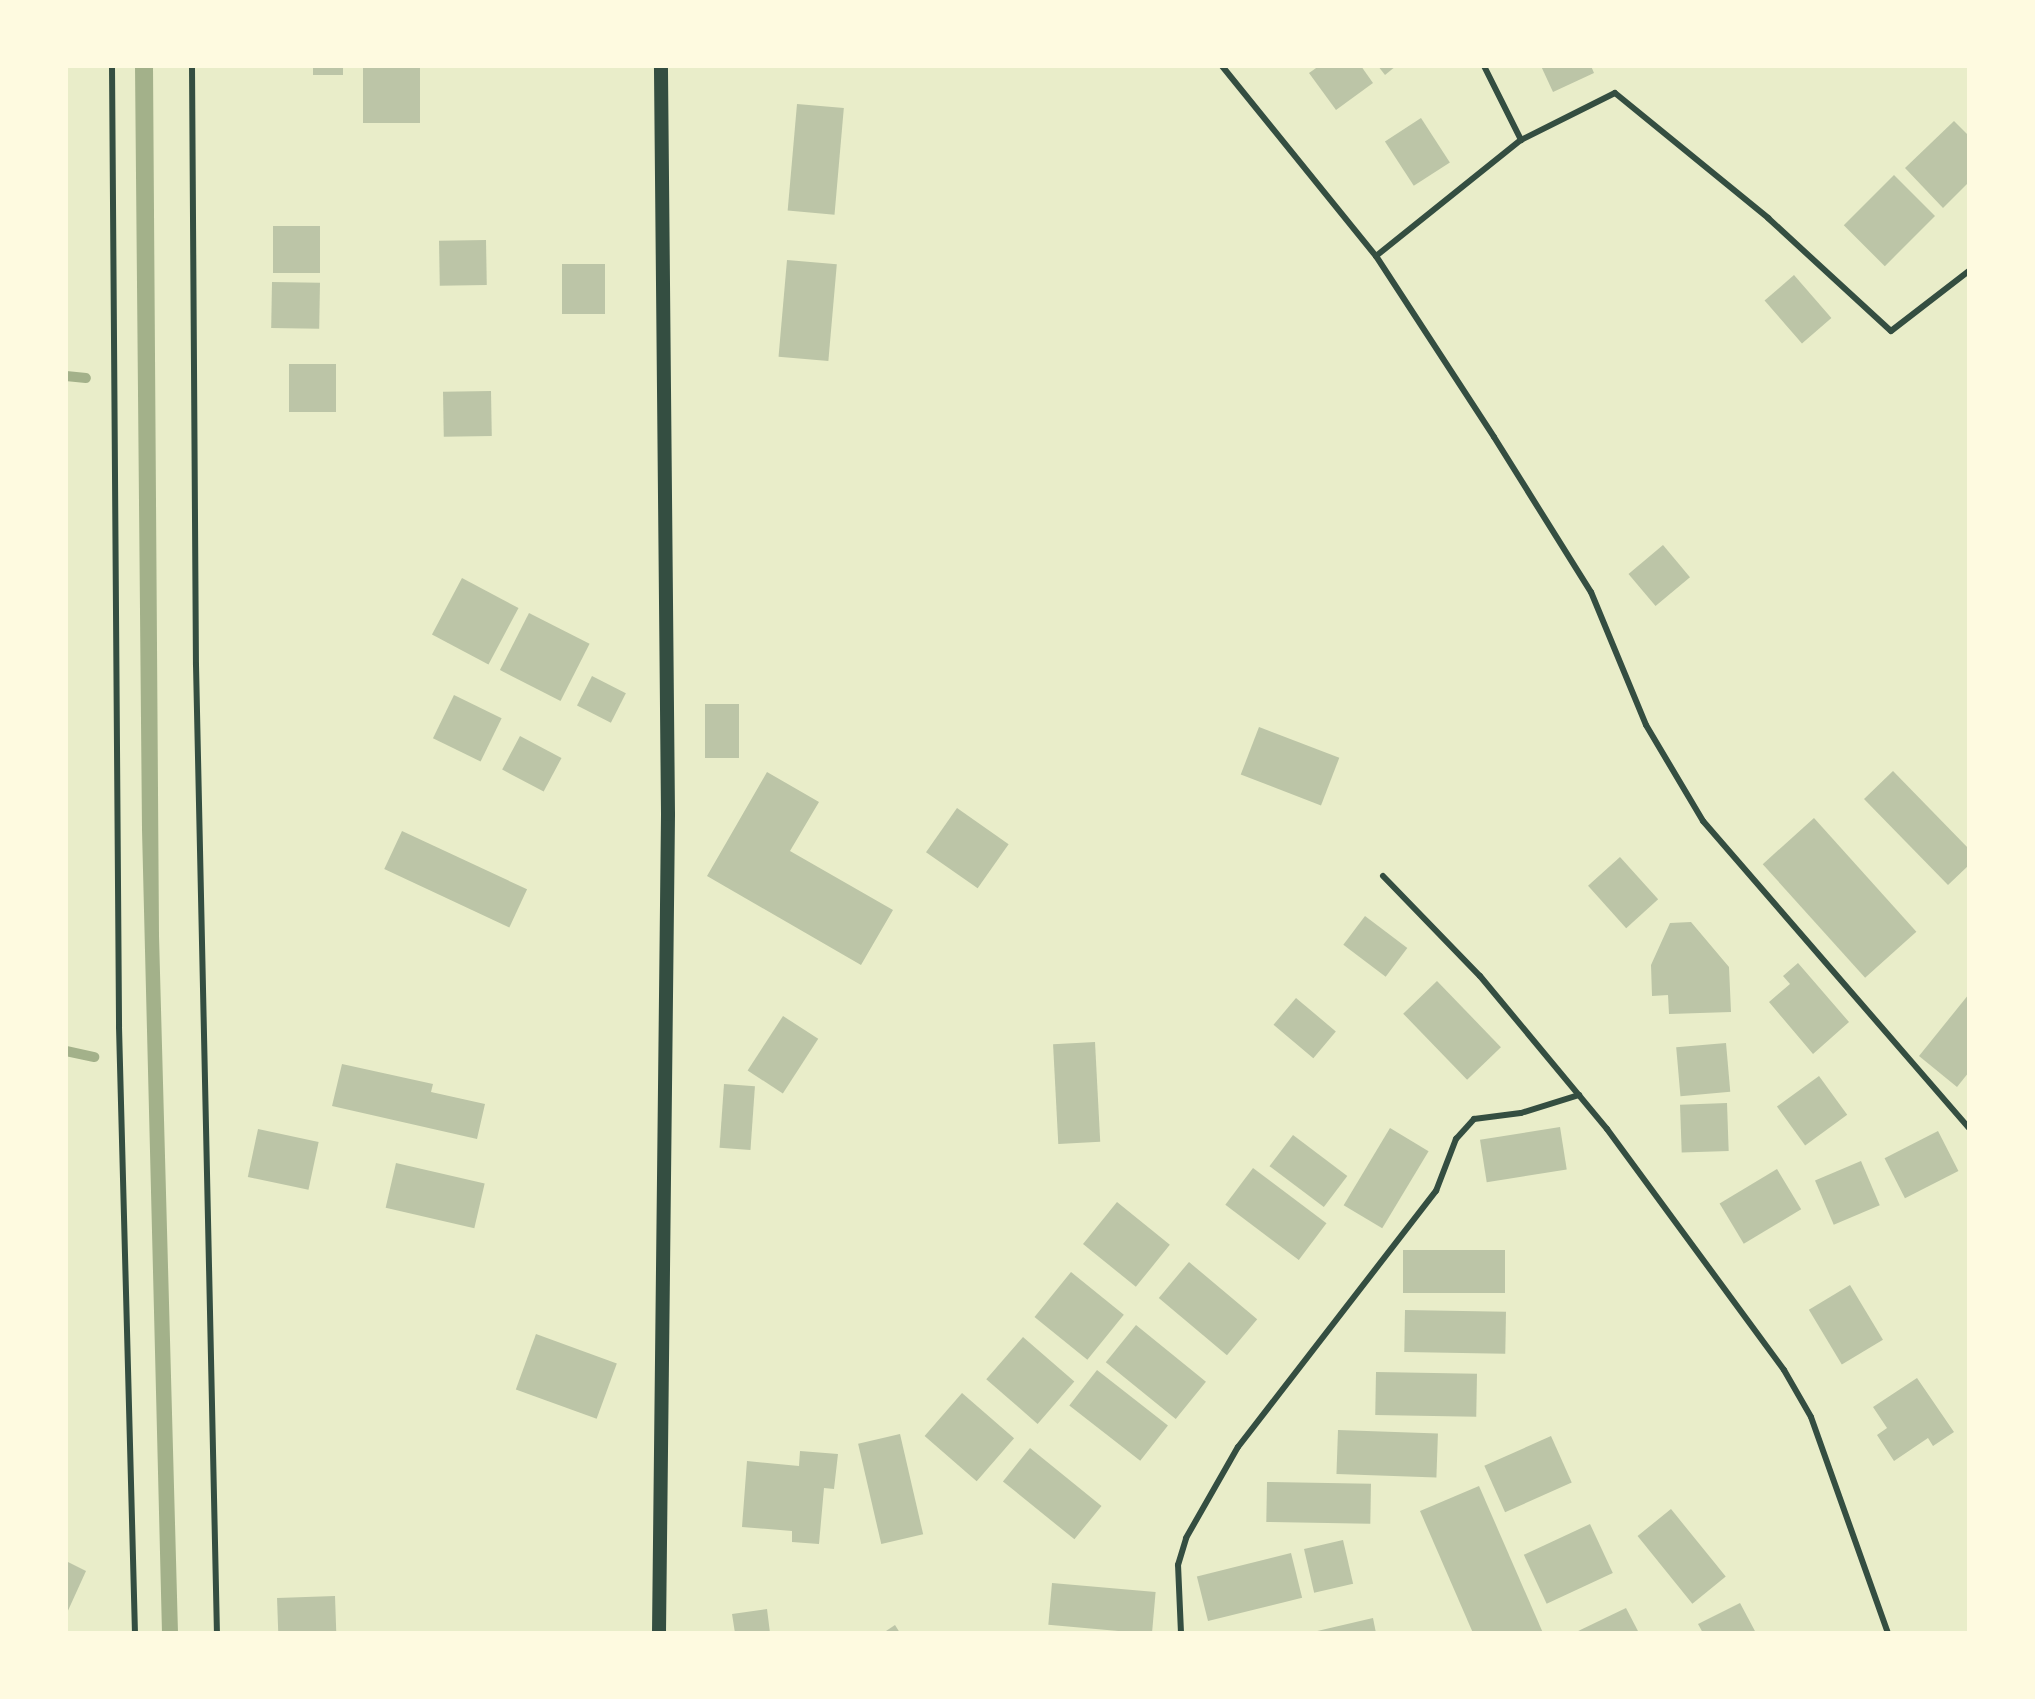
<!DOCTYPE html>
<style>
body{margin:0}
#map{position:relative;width:2035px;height:1699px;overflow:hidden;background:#e9edc9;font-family:Figtree,sans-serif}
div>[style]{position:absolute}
.water>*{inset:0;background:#a3b18a}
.stream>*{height:10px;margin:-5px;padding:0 5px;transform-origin:5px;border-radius:5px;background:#a3b18a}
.building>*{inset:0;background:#bcc5a7;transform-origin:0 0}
.service>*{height:6px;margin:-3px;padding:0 3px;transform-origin:3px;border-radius:3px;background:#344e41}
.tertiary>*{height:14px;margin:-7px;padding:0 7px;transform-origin:7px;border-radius:7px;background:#344e41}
span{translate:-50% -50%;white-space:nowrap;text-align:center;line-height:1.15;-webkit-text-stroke:7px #fefae0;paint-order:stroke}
.frame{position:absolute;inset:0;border:68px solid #fefae0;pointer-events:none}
</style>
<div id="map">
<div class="water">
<div style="clip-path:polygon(135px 66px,153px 66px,159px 936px,178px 1633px,162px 1633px,142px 830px)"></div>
</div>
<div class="stream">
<div style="left:66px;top:376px;width:20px;rotate:6deg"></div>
<div style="left:66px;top:1051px;width:29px;rotate:12deg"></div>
</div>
<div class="building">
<div style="left:313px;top:66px;width:30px;height:9px"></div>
<div style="left:363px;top:66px;width:57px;height:57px"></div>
<div style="clip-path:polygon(1319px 66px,1361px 66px,1373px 83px,1336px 110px,1309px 73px)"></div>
<div style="clip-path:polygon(1378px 66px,1396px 66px,1385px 75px)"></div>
<div style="clip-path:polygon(1541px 66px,1591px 66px,1594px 73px,1553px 92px)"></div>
<div style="left:797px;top:104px;width:47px;height:107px;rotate:5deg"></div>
<div style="left:1421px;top:118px;width:53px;height:43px;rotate:57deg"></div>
<div style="clip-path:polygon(1954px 121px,1969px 136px,1969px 182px,1943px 208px,1905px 168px)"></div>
<div style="left:1894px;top:175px;width:58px;height:71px;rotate:45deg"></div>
<div style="left:273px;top:226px;width:47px;height:47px"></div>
<div style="left:486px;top:240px;width:45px;height:47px;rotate:89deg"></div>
<div style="left:787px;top:260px;width:50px;height:97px;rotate:5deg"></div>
<div style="left:562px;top:264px;width:43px;height:50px"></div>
<div style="left:1794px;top:275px;width:57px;height:39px;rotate:49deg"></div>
<div style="left:272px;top:282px;width:48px;height:46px;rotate:1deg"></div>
<div style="left:289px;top:364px;width:47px;height:48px"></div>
<div style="left:491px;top:391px;width:45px;height:48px;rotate:89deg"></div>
<div style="left:1663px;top:545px;width:42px;height:45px;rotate:50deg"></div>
<div style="left:462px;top:578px;width:64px;height:64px;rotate:28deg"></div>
<div style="left:529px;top:613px;width:68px;height:64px;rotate:27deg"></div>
<div style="left:592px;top:676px;width:38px;height:33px;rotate:27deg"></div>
<div style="left:454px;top:695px;width:53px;height:48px;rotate:26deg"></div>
<div style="left:705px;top:704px;width:34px;height:54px"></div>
<div style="left:1259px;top:727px;width:86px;height:51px;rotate:21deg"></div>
<div style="left:520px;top:736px;width:47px;height:38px;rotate:28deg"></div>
<div style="clip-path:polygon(1893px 771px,1969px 849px,1969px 865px,1948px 885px,1864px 799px)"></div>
<div style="clip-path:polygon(767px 772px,819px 802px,790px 851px,893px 910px,861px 965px,707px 876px)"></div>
<div style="left:957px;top:808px;width:63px;height:54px;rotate:35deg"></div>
<div style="left:1814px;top:818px;width:153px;height:69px;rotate:48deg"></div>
<div style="left:402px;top:831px;width:138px;height:42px;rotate:25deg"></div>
<div style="left:1620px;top:857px;width:57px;height:43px;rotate:48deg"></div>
<div style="left:1365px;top:916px;width:53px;height:36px;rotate:37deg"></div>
<div style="clip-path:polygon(1691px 922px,1729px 967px,1731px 1012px,1669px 1014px,1668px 995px,1652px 996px,1651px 965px,1670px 923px)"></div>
<div style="clip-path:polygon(1798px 963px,1849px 1022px,1813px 1054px,1769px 1002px,1790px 984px,1783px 976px)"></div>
<div style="left:1437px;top:981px;width:92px;height:47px;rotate:46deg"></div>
<div style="clip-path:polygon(1969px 994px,1969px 1072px,1957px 1087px,1919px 1056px)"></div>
<div style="left:1296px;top:998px;width:52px;height:35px;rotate:40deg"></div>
<div style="left:783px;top:1016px;width:42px;height:65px;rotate:33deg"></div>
<div style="left:1095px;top:1042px;width:100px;height:42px;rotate:87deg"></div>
<div style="left:1726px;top:1043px;width:49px;height:50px;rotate:85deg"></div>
<div style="clip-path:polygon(342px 1064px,433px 1084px,431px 1092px,485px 1104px,477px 1139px,332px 1106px)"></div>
<div style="left:1819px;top:1076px;width:48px;height:52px;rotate:54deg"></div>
<div style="left:724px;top:1084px;width:31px;height:64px;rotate:4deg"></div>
<div style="left:1727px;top:1103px;width:48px;height:47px;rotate:88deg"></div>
<div style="left:1560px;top:1127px;width:43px;height:81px;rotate:81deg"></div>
<div style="left:1390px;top:1128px;width:45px;height:90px;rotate:31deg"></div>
<div style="left:258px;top:1129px;width:62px;height:49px;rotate:12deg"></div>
<div style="left:1938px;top:1131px;width:45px;height:60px;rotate:63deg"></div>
<div style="left:1293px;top:1135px;width:68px;height:39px;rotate:37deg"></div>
<div style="left:1861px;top:1161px;width:48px;height:50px;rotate:67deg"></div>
<div style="left:396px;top:1163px;width:91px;height:46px;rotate:13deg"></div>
<div style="left:1253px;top:1168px;width:92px;height:46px;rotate:37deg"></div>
<div style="left:1777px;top:1169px;width:47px;height:67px;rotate:59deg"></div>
<div style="left:1117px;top:1202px;width:68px;height:54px;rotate:39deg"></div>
<div style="left:1403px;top:1250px;width:102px;height:43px"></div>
<div style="left:1189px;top:1262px;width:89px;height:47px;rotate:40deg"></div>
<div style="left:1071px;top:1272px;width:68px;height:58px;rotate:39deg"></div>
<div style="left:1850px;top:1285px;width:64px;height:48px;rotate:59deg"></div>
<div style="left:1405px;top:1310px;width:101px;height:42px;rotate:1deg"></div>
<div style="left:1136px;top:1325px;width:90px;height:48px;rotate:39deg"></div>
<div style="left:536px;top:1334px;width:86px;height:59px;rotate:20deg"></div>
<div style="left:1023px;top:1337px;width:68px;height:56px;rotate:41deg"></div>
<div style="left:1097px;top:1370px;width:90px;height:45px;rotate:38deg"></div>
<div style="left:1376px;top:1372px;width:101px;height:43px;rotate:1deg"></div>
<div style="clip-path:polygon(1917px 1378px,1954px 1432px,1933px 1446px,1928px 1438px,1894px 1461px,1877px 1435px,1887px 1428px,1873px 1407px)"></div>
<div style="left:962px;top:1393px;width:69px;height:57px;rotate:41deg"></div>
<div style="left:1338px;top:1430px;width:100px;height:44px;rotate:2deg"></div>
<div style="left:900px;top:1434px;width:103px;height:43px;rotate:77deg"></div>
<div style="left:1551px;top:1436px;width:51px;height:73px;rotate:66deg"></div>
<div style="left:1030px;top:1448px;width:92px;height:43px;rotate:39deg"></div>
<div style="clip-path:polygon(800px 1451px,838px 1454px,834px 1489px,824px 1488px,819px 1544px,792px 1542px,792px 1531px,742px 1527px,747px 1461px,799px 1466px)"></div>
<div style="left:1267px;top:1482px;width:104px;height:40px;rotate:1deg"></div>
<div style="clip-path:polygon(1479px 1486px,1543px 1633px,1473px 1633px,1420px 1511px)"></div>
<div style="left:1671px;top:1509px;width:87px;height:43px;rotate:51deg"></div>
<div style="left:1590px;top:1524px;width:54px;height:73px;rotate:65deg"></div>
<div style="left:1343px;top:1540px;width:45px;height:40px;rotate:77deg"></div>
<div style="left:1291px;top:1553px;width:46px;height:97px;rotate:76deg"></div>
<div style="clip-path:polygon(66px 1561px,86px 1571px,66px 1615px)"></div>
<div style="left:1052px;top:1583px;width:104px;height:42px;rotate:5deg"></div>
<div style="left:335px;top:1596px;width:37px;height:58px;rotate:88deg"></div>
<div style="clip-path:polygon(1740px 1603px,1756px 1633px,1703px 1633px,1698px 1624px)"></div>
<div style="clip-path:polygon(1626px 1608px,1639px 1633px,1574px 1633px)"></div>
<div style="clip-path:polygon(767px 1609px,770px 1633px,735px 1633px,732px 1614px)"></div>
<div style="clip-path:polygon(1373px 1618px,1376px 1633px,1313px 1633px,1313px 1632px)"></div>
<div style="clip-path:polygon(895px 1625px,900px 1633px,883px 1633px)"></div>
</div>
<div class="service">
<div style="left:112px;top:66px;width:961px;rotate:89.58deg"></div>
<div style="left:119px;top:1027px;width:606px;rotate:88.49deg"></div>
<div style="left:192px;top:66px;width:599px;rotate:89.62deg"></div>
<div style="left:196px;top:665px;width:968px;rotate:88.76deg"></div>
<div style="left:1222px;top:66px;width:245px;rotate:51deg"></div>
<div style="left:1376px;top:256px;width:216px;rotate:56.9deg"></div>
<div style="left:1494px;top:437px;width:183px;rotate:58deg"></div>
<div style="left:1591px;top:592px;width:144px;rotate:67.5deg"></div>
<div style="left:1646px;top:725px;width:112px;rotate:59.3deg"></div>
<div style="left:1703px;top:821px;width:406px;rotate:49.1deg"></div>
<div style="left:1484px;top:66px;width:83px;rotate:63.4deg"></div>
<div style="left:1376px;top:256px;width:186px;rotate:-38.7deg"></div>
<div style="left:1521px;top:140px;width:105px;rotate:-26.6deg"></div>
<div style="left:1615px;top:93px;width:198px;rotate:39.2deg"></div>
<div style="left:1768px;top:218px;width:167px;rotate:42.6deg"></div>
<div style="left:1891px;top:331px;width:98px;rotate:-37.6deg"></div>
<div style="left:1383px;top:876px;width:139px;rotate:45.9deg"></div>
<div style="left:1480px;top:976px;width:199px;rotate:50.3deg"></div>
<div style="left:1607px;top:1129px;width:299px;rotate:53.7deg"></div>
<div style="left:1784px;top:1370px;width:54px;rotate:60.1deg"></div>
<div style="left:1811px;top:1417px;width:229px;rotate:70.4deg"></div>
<div style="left:1181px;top:1633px;width:68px;rotate:-92.5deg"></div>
<div style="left:1178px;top:1565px;width:28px;rotate:-73deg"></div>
<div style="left:1186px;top:1538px;width:105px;rotate:-60.3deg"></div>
<div style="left:1238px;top:1447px;width:324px;rotate:-52.3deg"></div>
<div style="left:1436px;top:1191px;width:56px;rotate:-69deg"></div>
<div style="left:1456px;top:1139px;width:27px;rotate:-48deg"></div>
<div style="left:1474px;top:1119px;width:47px;rotate:-7.3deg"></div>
<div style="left:1521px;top:1113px;width:61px;rotate:-17.2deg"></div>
</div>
<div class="tertiary">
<div style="left:659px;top:1633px;width:819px;rotate:-89.37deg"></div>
<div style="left:668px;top:814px;width:748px;rotate:-90.54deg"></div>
</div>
<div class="frame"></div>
</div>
